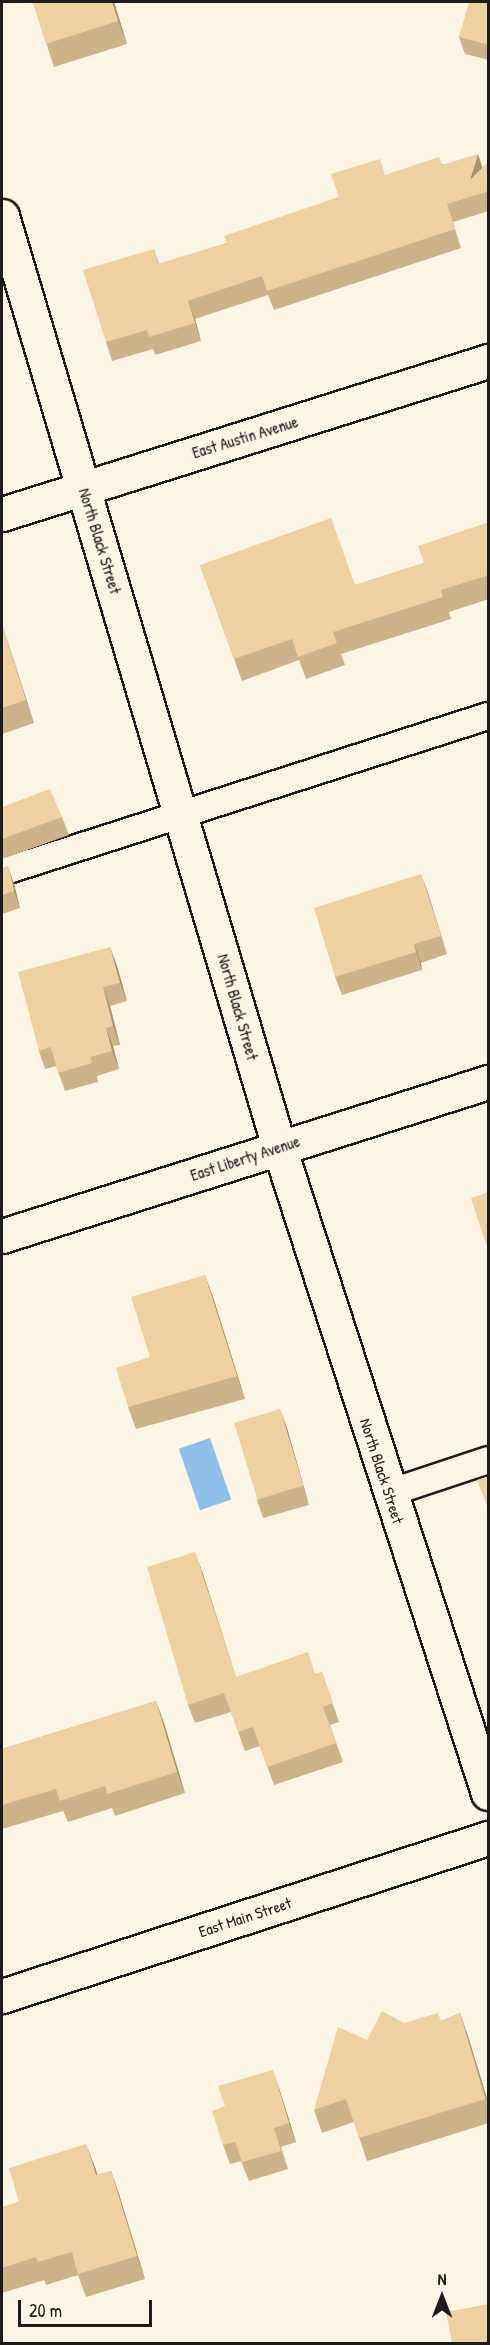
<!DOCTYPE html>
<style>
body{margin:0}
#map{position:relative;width:490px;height:2345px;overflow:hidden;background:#fcf5e5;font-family:"Patrick Hand",sans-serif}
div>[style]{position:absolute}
.water>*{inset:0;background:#8fc0eb;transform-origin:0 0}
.roads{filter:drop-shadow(2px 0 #1c1c1c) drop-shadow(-2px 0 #1c1c1c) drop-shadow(0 2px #1c1c1c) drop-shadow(0 -2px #1c1c1c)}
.lane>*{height:26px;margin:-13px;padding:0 13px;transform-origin:13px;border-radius:13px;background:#fcf5e5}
.street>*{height:33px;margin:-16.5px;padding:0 16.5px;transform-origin:16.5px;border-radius:16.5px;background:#fcf5e5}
.secondary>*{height:33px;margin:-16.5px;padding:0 16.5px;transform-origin:16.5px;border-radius:16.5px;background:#fcf5e5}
.wall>*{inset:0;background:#cdb38a}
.shaded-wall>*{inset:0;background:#a79271}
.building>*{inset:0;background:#eed0a1;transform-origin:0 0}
span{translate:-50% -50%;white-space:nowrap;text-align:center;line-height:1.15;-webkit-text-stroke:4.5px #fcf5e5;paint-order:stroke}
.street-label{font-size:16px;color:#1c1c1c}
.frame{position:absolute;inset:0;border:3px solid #1c1c1c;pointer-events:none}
.north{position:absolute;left:412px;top:2267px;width:60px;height:60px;-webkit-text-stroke:4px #fcf5e5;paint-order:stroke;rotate:0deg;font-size:16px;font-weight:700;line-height:24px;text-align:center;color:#1c1c1c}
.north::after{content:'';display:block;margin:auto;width:21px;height:27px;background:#1c1c1c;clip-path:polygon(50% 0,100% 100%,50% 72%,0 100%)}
.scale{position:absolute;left:18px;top:2300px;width:134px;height:27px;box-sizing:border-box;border:3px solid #1c1c1c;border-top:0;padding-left:8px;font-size:18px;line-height:21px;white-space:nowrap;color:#1c1c1c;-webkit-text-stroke:4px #fcf5e5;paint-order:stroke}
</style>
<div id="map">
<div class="water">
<div style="left:210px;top:1438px;width:65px;height:33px;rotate:71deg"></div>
</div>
<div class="roads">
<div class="lane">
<div style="left:2px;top:872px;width:510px;rotate:-17.8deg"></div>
<div style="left:389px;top:1493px;width:104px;rotate:-18.4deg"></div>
</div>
<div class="street">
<div style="left:2px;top:216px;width:971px;rotate:73.43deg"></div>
<div style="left:279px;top:1147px;width:679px;rotate:72.07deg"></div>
<div style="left:2px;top:514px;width:510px;rotate:-17.47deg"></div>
<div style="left:2px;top:1236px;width:510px;rotate:-17.58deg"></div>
</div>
<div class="secondary">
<div style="left:2px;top:1996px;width:511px;rotate:-18.01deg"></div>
</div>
</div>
<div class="wall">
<div style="clip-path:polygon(33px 2px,114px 2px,127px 44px,54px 67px)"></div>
<div style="clip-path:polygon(489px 2px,489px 60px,465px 54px,459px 37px)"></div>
<div style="clip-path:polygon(489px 161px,489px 211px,453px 222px,461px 248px,274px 310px,268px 295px,195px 319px,201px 341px,155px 355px,153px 349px,112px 361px,106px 342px,154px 249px,159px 264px,227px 243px,339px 197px,386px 175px,442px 164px,483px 168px)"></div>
<div style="clip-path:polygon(489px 522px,489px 599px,449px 612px,451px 619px,341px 654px,345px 665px,306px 679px,299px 660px,242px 681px,200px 565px,355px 585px,424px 563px)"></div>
<div style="clip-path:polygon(2px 624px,34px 723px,2px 734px)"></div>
<div style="clip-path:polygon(2px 807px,62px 817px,69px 835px,2px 859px)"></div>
<div style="clip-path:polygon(2px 868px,14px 884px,20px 908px,2px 914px)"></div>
<div style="clip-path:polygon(421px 874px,447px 954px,421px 963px,422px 970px,342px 995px,335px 977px)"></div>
<div style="clip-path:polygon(110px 947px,117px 966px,127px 1001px,110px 1006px,120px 1045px,113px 1046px,119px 1069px,97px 1076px,98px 1082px,65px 1091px,56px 1066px,45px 1069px,39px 1051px)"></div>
<div style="clip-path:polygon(205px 1275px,213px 1297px,245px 1399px,136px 1429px,128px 1407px,150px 1357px)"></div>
<div style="clip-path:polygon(287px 1428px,309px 1505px,263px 1518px,257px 1500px)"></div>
<div style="clip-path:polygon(202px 1571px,236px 1677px,315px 1674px,322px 1672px,339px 1722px,330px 1725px,343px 1762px,274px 1785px,260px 1746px,245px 1751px,231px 1712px,195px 1723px,188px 1705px)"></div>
<div style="clip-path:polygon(156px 1701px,164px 1723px,185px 1793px,115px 1816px,112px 1808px,68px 1822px,63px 1811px,2px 1829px,2px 1749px)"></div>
<div style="clip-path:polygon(460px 2013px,468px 2036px,489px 2105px,489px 2123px,367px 2161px,354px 2122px,322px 2133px,314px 2110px,367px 2040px,404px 2023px,441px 2021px)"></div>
<div style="clip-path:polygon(279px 2088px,296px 2142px,281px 2147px,288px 2169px,249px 2181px,241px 2161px,230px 2164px,223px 2145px)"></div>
<div style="clip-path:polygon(95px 2167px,97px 2175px,111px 2171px,119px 2194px,145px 2279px,86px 2297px,78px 2275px,46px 2285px,44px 2280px,2px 2293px,2px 2207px,19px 2202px)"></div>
</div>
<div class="shaded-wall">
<div style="clip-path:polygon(112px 2px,114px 2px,127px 44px,118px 21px)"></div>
<div style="clip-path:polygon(478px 154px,484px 172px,470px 180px)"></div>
<div style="clip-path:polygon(188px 301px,195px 319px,201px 341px,195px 323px)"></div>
<div style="clip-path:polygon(2px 624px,34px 723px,26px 700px)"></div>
<div style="clip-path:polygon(8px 866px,14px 884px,20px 908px,14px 891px)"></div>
<div style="clip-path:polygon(421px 874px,428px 893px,447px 954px,441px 936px)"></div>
<div style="clip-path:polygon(414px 944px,421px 963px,422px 970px,416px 952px)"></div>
<div style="clip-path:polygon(110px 947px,117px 966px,127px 1001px,120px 983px)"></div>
<div style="clip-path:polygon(103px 987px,110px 1006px,120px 1045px,113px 1026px)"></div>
<div style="clip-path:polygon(106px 1028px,113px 1046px,119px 1069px,112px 1051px)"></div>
<div style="clip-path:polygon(205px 1275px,213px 1297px,245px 1399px,237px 1376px)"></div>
<div style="clip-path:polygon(280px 1409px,287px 1428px,309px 1505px,303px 1486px)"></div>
<div style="clip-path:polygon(195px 1552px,202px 1571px,242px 1696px,236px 1677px)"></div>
<div style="clip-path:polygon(156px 1701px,164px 1723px,185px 1793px,177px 1772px)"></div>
<div style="clip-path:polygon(460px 2013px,468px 2036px,489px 2105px,489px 2108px)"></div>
<div style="clip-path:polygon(273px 2070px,279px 2088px,296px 2142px,289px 2123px)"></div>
<div style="clip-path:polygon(86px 2144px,95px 2167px,104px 2198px,96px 2175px)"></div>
<div style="clip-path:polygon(111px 2171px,119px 2194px,145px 2279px,137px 2256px)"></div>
</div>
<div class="building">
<div style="clip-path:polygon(33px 2px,112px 2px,118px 21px,46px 44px)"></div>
<div style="clip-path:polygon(469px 2px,489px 2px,489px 45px,459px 37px)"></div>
<div style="clip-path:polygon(478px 154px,470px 180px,489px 161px,489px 191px,447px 204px,455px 229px,267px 291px,262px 276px,188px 301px,195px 323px,149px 337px,147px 330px,106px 342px,83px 270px,154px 249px,158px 264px,227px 243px,224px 236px,339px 197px,331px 174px,380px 159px,385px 175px,439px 157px,442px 165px)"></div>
<div style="clip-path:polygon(331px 518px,355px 585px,424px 563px,418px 546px,489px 522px,489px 575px,441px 590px,443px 597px,333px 632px,337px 643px,298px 657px,292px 639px,234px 659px,200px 565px)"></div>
<div style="clip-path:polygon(2px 625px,26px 700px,2px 708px)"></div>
<div style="clip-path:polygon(50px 789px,62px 817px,2px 839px,2px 807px)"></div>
<div style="clip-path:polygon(8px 866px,14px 891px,2px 895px,2px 868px)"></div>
<div style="clip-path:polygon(421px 874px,441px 936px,414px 944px,416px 952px,335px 977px,314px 908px)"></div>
<div style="clip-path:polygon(110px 947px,120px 983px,103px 987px,113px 1026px,106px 1028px,112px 1051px,90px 1057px,92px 1063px,58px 1073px,51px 1047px,39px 1051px,18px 972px)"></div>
<div style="clip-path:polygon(489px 1192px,489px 1253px,471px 1198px)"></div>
<div style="clip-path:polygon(205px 1275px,237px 1376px,128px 1407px,116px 1368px,150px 1357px,131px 1297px)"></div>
<div style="left:280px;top:1409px;width:80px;height:48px;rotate:73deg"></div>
<div style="clip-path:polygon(489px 1476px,489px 1511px,477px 1480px)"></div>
<div style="clip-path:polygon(195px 1552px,236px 1677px,308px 1652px,315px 1674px,322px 1672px,333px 1703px,323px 1707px,336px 1743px,267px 1767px,253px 1727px,238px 1732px,224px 1693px,188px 1705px,147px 1567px)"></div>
<div style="clip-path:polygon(156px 1701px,177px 1772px,107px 1794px,105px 1786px,60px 1801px,56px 1789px,2px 1805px,2px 1749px)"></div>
<div style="clip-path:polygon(382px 2011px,404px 2023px,438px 2013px,441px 2021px,460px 2013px,485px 2099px,359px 2138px,346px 2099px,314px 2110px,338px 2027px,367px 2040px)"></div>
<div style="clip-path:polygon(273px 2070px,289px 2123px,274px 2128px,281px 2151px,242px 2162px,235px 2142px,223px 2145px,212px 2111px,225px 2106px,218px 2086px)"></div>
<div style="clip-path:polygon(86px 2144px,96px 2175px,111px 2171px,137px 2256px,78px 2274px,72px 2252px,38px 2262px,36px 2257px,2px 2268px,2px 2207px,19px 2202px,9px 2168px)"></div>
<div style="clip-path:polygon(489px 2304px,489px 2343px,452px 2343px,446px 2312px)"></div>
</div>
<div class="street-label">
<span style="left:245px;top:437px;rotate:-17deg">East Austin Avenue</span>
<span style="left:100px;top:541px;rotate:73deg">North Black Street</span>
<span style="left:238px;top:1007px;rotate:74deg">North Black Street</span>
<span style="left:245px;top:1158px;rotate:-18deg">East Liberty Avenue</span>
<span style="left:382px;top:1471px;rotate:72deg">North Black Street</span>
<span style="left:245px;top:1917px;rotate:-18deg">East Main Street</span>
</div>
<div class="frame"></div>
<div class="north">N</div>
<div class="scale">20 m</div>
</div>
